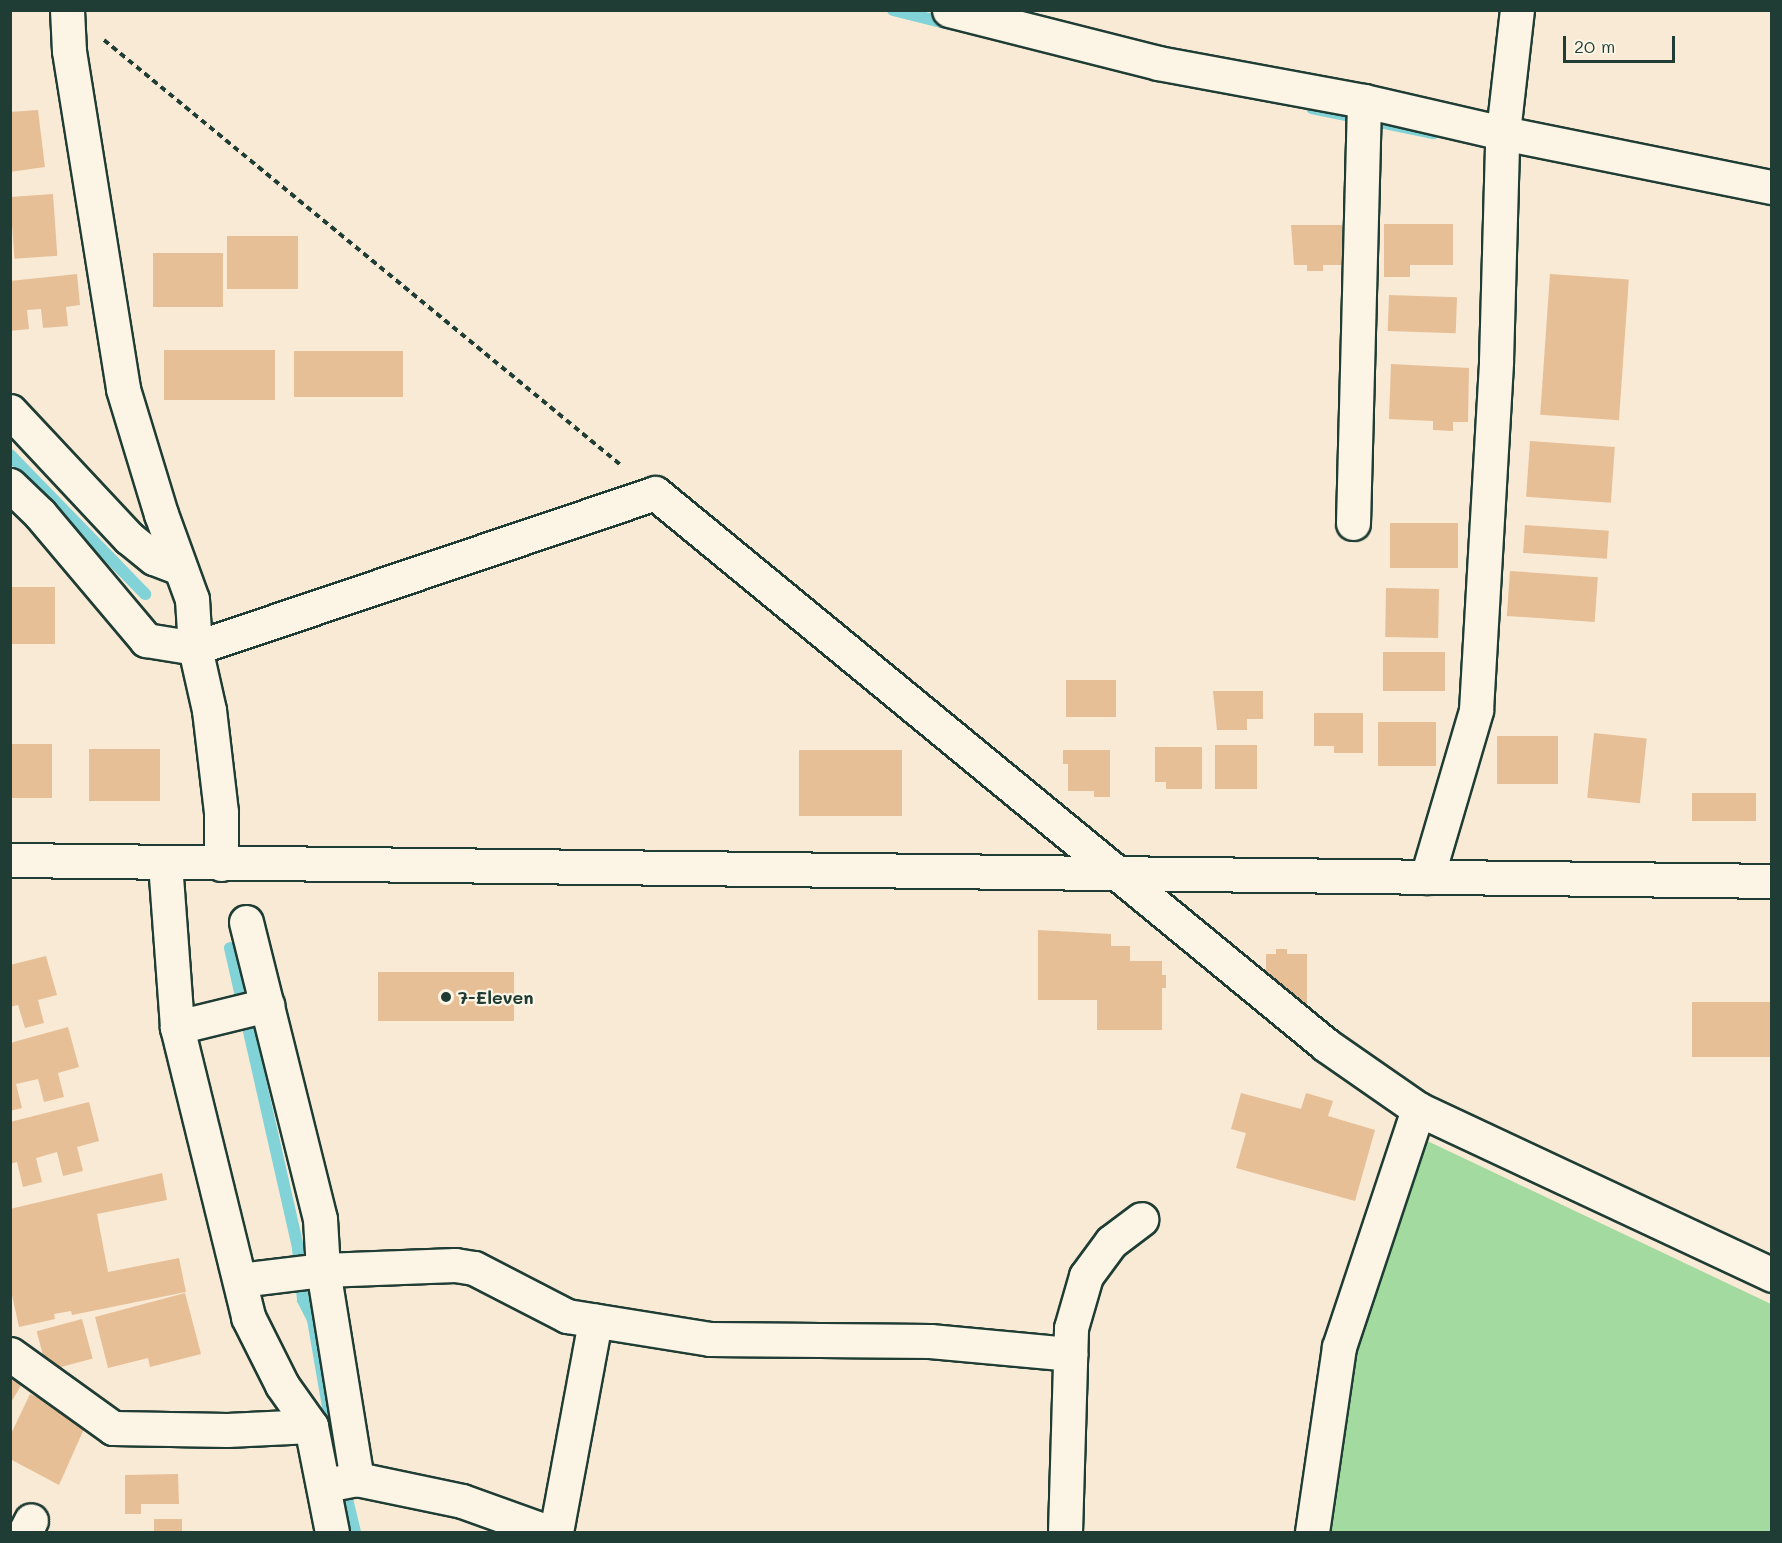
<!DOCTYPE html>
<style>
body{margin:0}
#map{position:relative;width:1782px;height:1543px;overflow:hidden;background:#f8ead5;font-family:Mali,sans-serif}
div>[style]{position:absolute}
.green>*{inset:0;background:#a2da9f}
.stream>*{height:12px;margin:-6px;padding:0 6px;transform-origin:6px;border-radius:6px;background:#81d3d8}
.building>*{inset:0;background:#e7bf97;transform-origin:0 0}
.path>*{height:4px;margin-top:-2px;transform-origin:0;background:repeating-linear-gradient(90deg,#1f3d34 0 6px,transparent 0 10.5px)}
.roads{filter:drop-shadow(2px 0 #1f3d34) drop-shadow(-2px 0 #1f3d34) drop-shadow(0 2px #1f3d34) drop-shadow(0 -2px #1f3d34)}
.street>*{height:33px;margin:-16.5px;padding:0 16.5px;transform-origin:16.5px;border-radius:16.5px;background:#fcf5e5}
.secondary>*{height:33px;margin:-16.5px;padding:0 16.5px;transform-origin:16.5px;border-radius:16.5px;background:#fcf5e5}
.dots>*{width:16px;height:16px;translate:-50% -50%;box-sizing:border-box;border:3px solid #fcf5e5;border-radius:50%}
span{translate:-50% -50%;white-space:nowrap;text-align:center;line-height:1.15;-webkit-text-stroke:4.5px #fcf5e5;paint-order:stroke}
.poi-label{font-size:18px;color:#1f3d34;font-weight:700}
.left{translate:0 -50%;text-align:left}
.frame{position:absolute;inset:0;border:12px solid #1f3d34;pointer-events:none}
.scale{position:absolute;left:1563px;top:36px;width:112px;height:27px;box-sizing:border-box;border:3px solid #1f3d34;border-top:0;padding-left:8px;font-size:18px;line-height:21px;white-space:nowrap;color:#1f3d34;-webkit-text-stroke:4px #fcf5e5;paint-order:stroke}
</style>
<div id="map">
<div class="green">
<div style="clip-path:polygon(1421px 1138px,1771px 1304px,1771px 1532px,1330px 1532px,1356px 1349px)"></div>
</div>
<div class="stream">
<div style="left:893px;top:10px;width:62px;rotate:14deg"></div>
<div style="left:1312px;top:108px;width:124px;rotate:11.7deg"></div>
<div style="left:10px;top:455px;width:194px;rotate:45.8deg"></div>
<div style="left:230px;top:948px;width:308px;rotate:77.2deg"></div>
<div style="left:298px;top:1248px;width:52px;rotate:84.5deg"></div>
<div style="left:303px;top:1300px;width:22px;rotate:63deg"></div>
<div style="left:313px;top:1320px;width:135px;rotate:80.2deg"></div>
<div style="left:336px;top:1453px;width:81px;rotate:76.5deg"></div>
</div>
<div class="building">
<div style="clip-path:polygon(38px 110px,45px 167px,10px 172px,10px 112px)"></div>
<div style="left:53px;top:194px;width:62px;height:43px;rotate:86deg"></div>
<div style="clip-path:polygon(1384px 224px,1453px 224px,1453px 265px,1410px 265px,1410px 277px,1384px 277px)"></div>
<div style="clip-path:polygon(1291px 225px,1342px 225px,1342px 265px,1323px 265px,1323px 271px,1307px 271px,1307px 265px,1294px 265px)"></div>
<div style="left:227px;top:236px;width:71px;height:53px"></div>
<div style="left:153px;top:253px;width:70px;height:54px"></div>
<div style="clip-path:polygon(77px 274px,80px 305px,66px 307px,68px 326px,43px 328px,41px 309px,27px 310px,29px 329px,10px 331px,10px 281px)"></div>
<div style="left:1550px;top:274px;width:79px;height:141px;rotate:4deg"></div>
<div style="left:1389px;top:295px;width:68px;height:36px;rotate:2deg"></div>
<div style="left:164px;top:350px;width:111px;height:50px"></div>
<div style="left:294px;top:351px;width:109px;height:46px"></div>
<div style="clip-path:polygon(1391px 364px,1469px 368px,1468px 422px,1453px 422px,1453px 431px,1433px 430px,1433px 421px,1389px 419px)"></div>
<div style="left:1530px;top:441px;width:85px;height:56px;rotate:4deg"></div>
<div style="left:1390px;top:523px;width:68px;height:45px"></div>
<div style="left:1525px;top:525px;width:84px;height:28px;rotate:4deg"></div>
<div style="left:1510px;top:571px;width:88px;height:45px;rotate:4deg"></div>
<div style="left:10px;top:587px;width:45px;height:57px"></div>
<div style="left:1386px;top:588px;width:53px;height:49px;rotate:1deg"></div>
<div style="left:1383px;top:652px;width:62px;height:39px"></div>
<div style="left:1116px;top:680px;width:37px;height:50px;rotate:90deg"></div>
<div style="clip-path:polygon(1213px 691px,1263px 691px,1263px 719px,1247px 719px,1247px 730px,1217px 730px)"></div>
<div style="clip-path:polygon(1314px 713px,1363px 713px,1363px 753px,1334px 753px,1334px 746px,1314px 746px)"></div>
<div style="left:1378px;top:722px;width:58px;height:44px"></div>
<div style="left:1594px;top:733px;width:53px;height:65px;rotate:6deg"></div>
<div style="left:1497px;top:736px;width:61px;height:48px"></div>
<div style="left:10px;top:744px;width:42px;height:54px"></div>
<div style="left:1215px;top:745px;width:42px;height:44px"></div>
<div style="clip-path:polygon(1155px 747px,1202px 747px,1202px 789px,1166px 789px,1166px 782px,1155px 782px)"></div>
<div style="left:89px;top:749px;width:71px;height:52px"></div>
<div style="left:799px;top:750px;width:103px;height:66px"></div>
<div style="clip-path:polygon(1063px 750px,1110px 750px,1110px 797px,1094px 797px,1094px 791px,1068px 791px,1068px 764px,1063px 764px)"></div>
<div style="left:1692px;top:793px;width:64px;height:28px"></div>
<div style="clip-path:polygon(1038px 930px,1111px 934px,1111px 946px,1130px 946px,1130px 961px,1162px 961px,1162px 975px,1166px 975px,1166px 988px,1162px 988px,1162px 1030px,1097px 1030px,1097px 1000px,1038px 1000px)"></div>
<div style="clip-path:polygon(1276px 949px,1287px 949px,1287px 954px,1307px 954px,1307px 1006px,1293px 1006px,1266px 981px,1266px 954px,1276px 954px)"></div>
<div style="clip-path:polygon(46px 956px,57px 995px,38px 1000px,44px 1023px,25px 1028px,18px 1005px,10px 1007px,10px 965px)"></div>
<div style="left:514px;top:972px;width:49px;height:136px;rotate:90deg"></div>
<div style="left:1692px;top:1002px;width:80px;height:55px"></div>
<div style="clip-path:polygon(68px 1027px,79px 1067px,58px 1073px,64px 1097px,44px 1102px,38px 1079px,16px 1084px,22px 1108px,10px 1111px,10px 1043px)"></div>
<div style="clip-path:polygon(1241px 1093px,1301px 1109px,1306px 1093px,1333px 1101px,1328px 1116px,1375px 1130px,1355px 1201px,1236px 1168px,1246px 1133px,1231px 1129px)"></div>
<div style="clip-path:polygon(89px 1102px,99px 1141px,77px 1147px,83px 1171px,63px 1176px,57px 1152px,36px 1158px,42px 1182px,23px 1187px,17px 1162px,10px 1164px,10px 1122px)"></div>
<div style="clip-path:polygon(162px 1173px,167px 1200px,97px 1214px,108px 1272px,179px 1258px,186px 1292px,72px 1315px,71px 1311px,54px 1314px,55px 1319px,19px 1327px,10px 1286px,10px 1209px)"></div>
<div style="clip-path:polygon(185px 1293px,201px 1354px,150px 1367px,148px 1358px,108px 1368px,95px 1317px)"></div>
<div style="left:82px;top:1319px;width:41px;height:47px;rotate:75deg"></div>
<div style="clip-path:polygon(10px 1364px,28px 1374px,10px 1404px)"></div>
<div style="clip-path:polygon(30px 1394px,88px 1420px,59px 1485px,10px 1459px,10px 1436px)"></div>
<div style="clip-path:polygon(178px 1474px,179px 1504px,141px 1504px,141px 1514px,125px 1514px,125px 1475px)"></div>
<div style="left:154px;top:1519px;width:28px;height:13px"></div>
</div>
<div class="path">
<div style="left:104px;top:40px;width:671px;rotate:39.43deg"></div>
</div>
<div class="roads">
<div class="street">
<div style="left:67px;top:10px;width:41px;rotate:87.2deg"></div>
<div style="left:69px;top:51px;width:342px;rotate:80.9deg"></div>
<div style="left:123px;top:389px;width:131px;rotate:73.1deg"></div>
<div style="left:161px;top:514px;width:90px;rotate:70deg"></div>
<div style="left:192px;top:599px;width:49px;rotate:86.5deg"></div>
<div style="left:195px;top:648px;width:64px;rotate:77.3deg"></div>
<div style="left:209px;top:710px;width:103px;rotate:83.3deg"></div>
<div style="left:221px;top:812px;width:52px;rotate:90deg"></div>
<div style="left:949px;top:10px;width:216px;rotate:14.2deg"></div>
<div style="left:1158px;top:63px;width:209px;rotate:10.5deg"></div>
<div style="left:1364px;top:101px;width:143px;rotate:13deg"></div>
<div style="left:1503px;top:133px;width:274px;rotate:11.4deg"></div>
<div style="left:10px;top:411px;width:174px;rotate:46.9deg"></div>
<div style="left:129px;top:538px;width:32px;rotate:39deg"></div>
<div style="left:154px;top:558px;width:28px;rotate:21deg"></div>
<div style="left:10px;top:485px;width:42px;rotate:44deg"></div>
<div style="left:40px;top:514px;width:165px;rotate:49.9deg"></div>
<div style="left:146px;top:640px;width:50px;rotate:9.3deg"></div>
<div style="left:195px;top:648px;width:485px;rotate:-18.6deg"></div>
<div style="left:655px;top:493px;width:869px;rotate:39.44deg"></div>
<div style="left:1326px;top:1045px;width:112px;rotate:34.8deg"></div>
<div style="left:1418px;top:1109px;width:391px;rotate:25.1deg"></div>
<div style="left:1353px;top:523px;width:422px;rotate:-88.5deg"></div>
<div style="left:1427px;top:877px;width:174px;rotate:-73.6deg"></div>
<div style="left:1476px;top:710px;width:350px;rotate:-86.7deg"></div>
<div style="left:1496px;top:361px;width:220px;rotate:-88.4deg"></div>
<div style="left:1502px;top:141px;width:132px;rotate:-83.5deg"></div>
<div style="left:246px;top:922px;width:306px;rotate:76deg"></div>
<div style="left:320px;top:1219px;width:51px;rotate:86.6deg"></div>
<div style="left:323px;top:1270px;width:212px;rotate:80.8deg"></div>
<div style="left:177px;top:1027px;width:93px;rotate:-13.7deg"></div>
<div style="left:240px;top:1280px;width:84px;rotate:-6.9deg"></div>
<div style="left:323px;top:1270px;width:132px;rotate:-2.2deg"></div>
<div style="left:455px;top:1265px;width:19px;rotate:9deg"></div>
<div style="left:474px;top:1268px;width:105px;rotate:27.3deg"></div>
<div style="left:567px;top:1316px;width:145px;rotate:9.1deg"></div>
<div style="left:710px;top:1339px;width:220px;rotate:0.5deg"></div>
<div style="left:930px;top:1341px;width:141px;rotate:5.3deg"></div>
<div style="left:10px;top:1354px;width:127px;rotate:35.7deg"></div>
<div style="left:113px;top:1428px;width:114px;rotate:1deg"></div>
<div style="left:227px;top:1430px;width:84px;rotate:-2.7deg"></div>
<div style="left:311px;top:1426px;width:108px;rotate:78.8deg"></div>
<div style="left:336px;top:1483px;width:21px;rotate:-11deg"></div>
<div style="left:357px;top:1479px;width:107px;rotate:11.8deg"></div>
<div style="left:462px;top:1501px;width:91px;rotate:19.8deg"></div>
<div style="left:25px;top:1532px;width:13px;rotate:-63deg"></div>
<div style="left:556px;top:1532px;width:215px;rotate:-79.5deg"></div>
<div style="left:1065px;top:1532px;width:204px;rotate:-88.3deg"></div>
<div style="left:1071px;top:1328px;width:54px;rotate:-73.9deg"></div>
<div style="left:1086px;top:1276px;width:42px;rotate:-53.7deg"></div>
<div style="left:1111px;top:1242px;width:38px;rotate:-37deg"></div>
<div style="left:1312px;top:1532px;width:187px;rotate:-81.7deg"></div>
<div style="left:1339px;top:1347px;width:251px;rotate:-71.6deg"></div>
</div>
<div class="secondary">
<div style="left:10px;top:860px;width:1762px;rotate:0.68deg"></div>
<div style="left:165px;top:863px;width:164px;rotate:85.8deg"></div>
<div style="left:177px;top:1027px;width:299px;rotate:76.2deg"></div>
<div style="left:248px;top:1317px;width:76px;rotate:63.4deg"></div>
<div style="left:282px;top:1385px;width:50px;rotate:54.7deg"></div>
</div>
</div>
<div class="dots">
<div style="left:446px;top:997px;background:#1f3d34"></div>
</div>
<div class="poi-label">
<span class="left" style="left:458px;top:997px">7-Eleven</span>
</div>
<div class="frame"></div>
<div class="scale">20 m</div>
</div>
